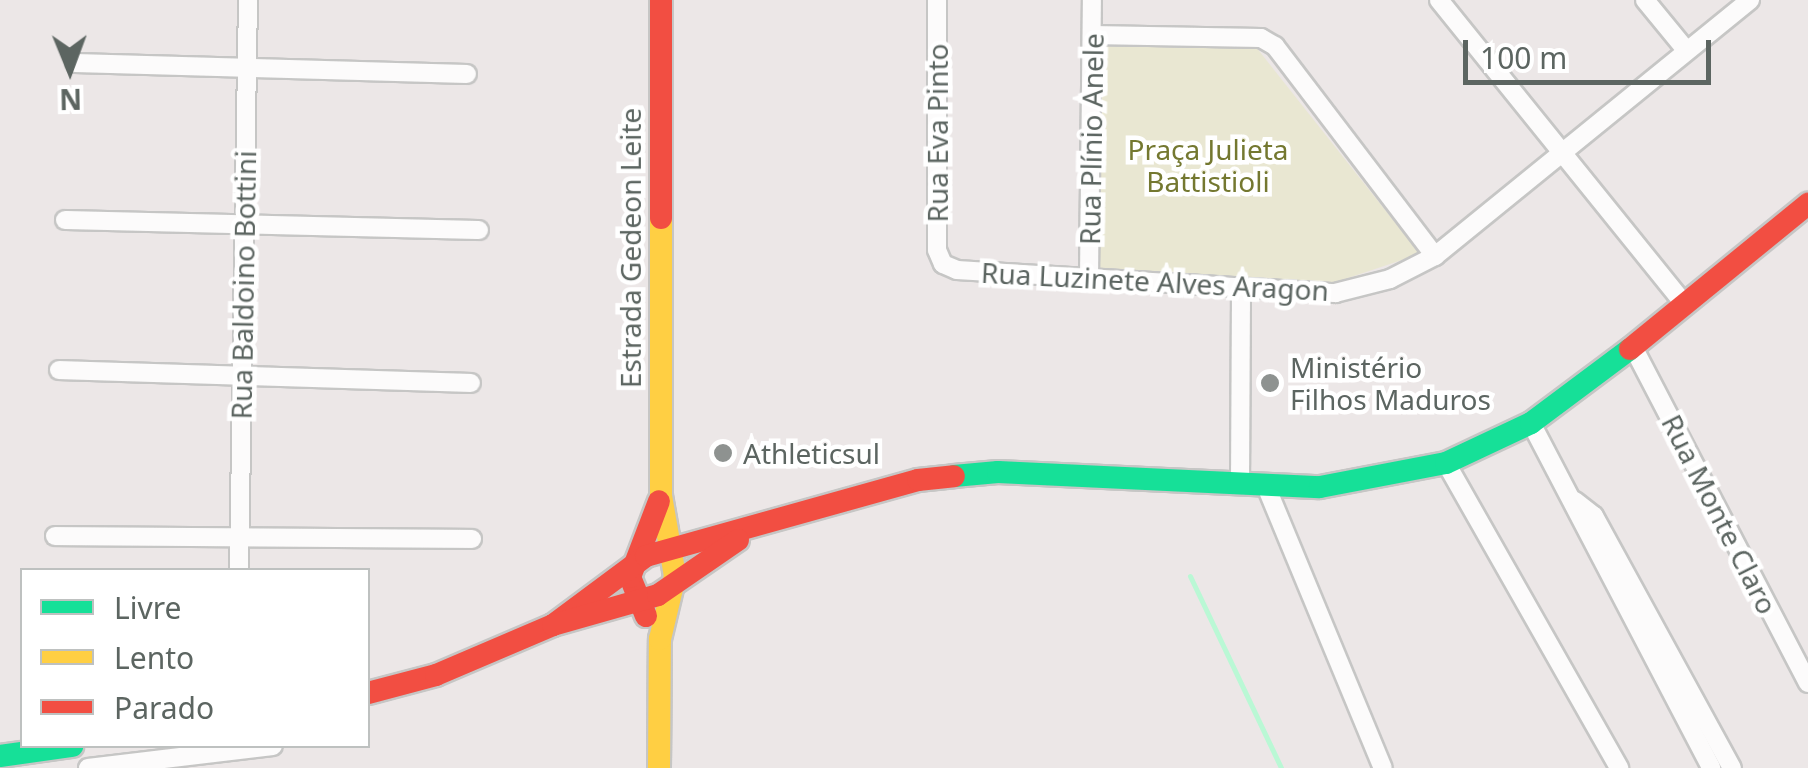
<!DOCTYPE html>
<meta charset="utf-8">
<style>
body{margin:0}
#map{position:relative;width:1808px;height:768px;overflow:hidden;background:#ece7e7;font-family:"Noto Sans",sans-serif}
div>[style]{position:absolute}
.green>*{inset:0;background:#e9e7d2}
.stream>*{height:5px;margin:-2.5px;padding:0 2.5px;transform-origin:2.5px;border-radius:2.5px;background:#baf8d5}
.roads{filter:drop-shadow(2px 0 #c6c6c5) drop-shadow(-2px 0 #c6c6c5) drop-shadow(0 2px #c6c6c5) drop-shadow(0 -2px #c6c6c5)}
.street>*{height:18px;margin:-9px;padding:0 9px;transform-origin:9px;border-radius:9px;background:#fcfbfb}
.fast>*{height:22px;margin:-11px;padding:0 11px;transform-origin:11px;border-radius:11px;background:#16e098}
.slow>*{height:22px;margin:-11px;padding:0 11px;transform-origin:11px;border-radius:11px;background:#ffcf43}
.jam>*{height:22px;margin:-11px;padding:0 11px;transform-origin:11px;border-radius:11px;background:#f24e42}
.dots>*{width:28px;height:28px;translate:-50% -50%;box-sizing:border-box;border:5px solid #fff;border-radius:50%}
span{translate:-50% -50%;white-space:nowrap;text-align:center;line-height:1.15;-webkit-text-stroke:9px #fff;paint-order:stroke}
.street-label{font-size:28px;color:#5c6561}
.park-label{font-size:28px;color:#747830}
.poi-label{font-size:28px;color:#5c6561}
.left{translate:0 -50%;text-align:left}
.legend{position:absolute;left:20px;top:568px;width:350px;height:180px;box-sizing:border-box;background:#fff;border:2px solid #bec1c0;margin:0;padding:12px 18px;list-style:none;font-size:30px;color:#5c6561}
.legend li{display:flex;align-items:center;gap:20px;height:50px}
.legend b{width:50px;border:2px solid #bec1c0}
.north{position:absolute;left:20px;top:20px;width:100px;height:100px;-webkit-text-stroke:8px #fff;paint-order:stroke;rotate:179deg;font-size:28px;font-weight:700;line-height:40px;text-align:center;color:#5c6561}
.north::after{content:'';display:block;margin:auto;width:35px;height:45px;background:#5c6561;clip-path:polygon(50% 0,100% 100%,50% 72%,0 100%)}
.scale{position:absolute;left:1463px;top:40px;width:248px;height:45px;box-sizing:border-box;border:5px solid #5c6561;border-top:0;padding-left:12px;font-size:30px;line-height:35px;white-space:nowrap;color:#5c6561;-webkit-text-stroke:8px #fff;paint-order:stroke}
</style>
<div id="map">
<div class="green">
<div style="clip-path:polygon(1100px 44px,1256px 47px,1420px 254px,1333px 283px,1096px 269px)"></div>
</div>
<div class="stream">
<div style="left:1190px;top:576px;width:212px;rotate:64.6deg"></div>
</div>
<div class="roads">
<div class="street">
<div style="left:937px;top:0;width:250px;rotate:90deg"></div>
<div style="left:937px;top:250px;width:15px;rotate:67deg"></div>
<div style="left:943px;top:264px;width:15px;rotate:23deg"></div>
<div style="left:957px;top:270px;width:379px;rotate:3.5deg"></div>
<div style="left:1335px;top:293px;width:57px;rotate:-14.3deg"></div>
<div style="left:1390px;top:279px;width:51px;rotate:-27.1deg"></div>
<div style="left:1435px;top:256px;width:406px;rotate:-39.1deg"></div>
<div style="left:1439px;top:0;width:390px;rotate:51.1deg"></div>
<div style="left:1645px;top:0;width:65px;rotate:50.6deg"></div>
<div style="left:1092px;top:35px;width:169px;rotate:1deg"></div>
<div style="left:1261px;top:38px;width:16px;rotate:30deg"></div>
<div style="left:1275px;top:46px;width:264px;rotate:52.7deg"></div>
<div style="left:75px;top:63px;width:392px;rotate:1.6deg"></div>
<div style="left:65px;top:220px;width:414px;rotate:1.4deg"></div>
<div style="left:1089px;top:277px;width:277px;rotate:-89.4deg"></div>
<div style="left:1632px;top:345px;width:381px;rotate:62.5deg"></div>
<div style="left:59px;top:370px;width:412px;rotate:1.8deg"></div>
<div style="left:1531px;top:423px;width:389px;rotate:62.4deg"></div>
<div style="left:1446px;top:463px;width:351px;rotate:60.4deg"></div>
<div style="left:1240px;top:485px;width:198px;rotate:-89.7deg"></div>
<div style="left:1266px;top:486px;width:305px;rotate:67.5deg"></div>
<div style="left:1575px;top:501px;width:24px;rotate:38deg"></div>
<div style="left:1594px;top:516px;width:287px;rotate:61.3deg"></div>
<div style="left:55px;top:536px;width:417px;rotate:0.4deg"></div>
<div style="left:239px;top:570px;width:570px;rotate:-89.1deg"></div>
<div style="left:88px;top:768px;width:186px;rotate:-6.8deg"></div>
</div>
<div class="fast">
<div style="left:954px;top:476px;width:44px;rotate:-5.2deg"></div>
<div style="left:998px;top:472px;width:322px;rotate:2.7deg"></div>
<div style="left:1320px;top:487px;width:128px;rotate:-10.8deg"></div>
<div style="left:1446px;top:463px;width:94px;rotate:-25.2deg"></div>
<div style="left:1531px;top:423px;width:124px;rotate:-36.8deg"></div>
<div style="left:0;top:756px;width:73px;rotate:-7.9deg"></div>
</div>
<div class="slow">
<div style="left:659px;top:768px;width:129px;rotate:-89.6deg"></div>
<div style="left:660px;top:639px;width:65px;rotate:-76.6deg"></div>
<div style="left:675px;top:576px;width:81px;rotate:-99.9deg"></div>
<div style="left:661px;top:496px;width:278px;rotate:-90deg"></div>
</div>
<div class="jam">
<div style="left:661px;top:0;width:218px;rotate:90deg"></div>
<div style="left:1630px;top:349px;width:230px;rotate:-39.2deg"></div>
<div style="left:646px;top:616px;width:42px;rotate:-112.3deg"></div>
<div style="left:630px;top:577px;width:81px;rotate:-69.1deg"></div>
<div style="left:553px;top:625px;width:116px;rotate:-36.6deg"></div>
<div style="left:646px;top:556px;width:282px;rotate:-15.6deg"></div>
<div style="left:918px;top:480px;width:36px;rotate:-6deg"></div>
<div style="left:368px;top:693px;width:70px;rotate:-14.8deg"></div>
<div style="left:436px;top:675px;width:127px;rotate:-23.1deg"></div>
<div style="left:553px;top:625px;width:109px;rotate:-15.9deg"></div>
<div style="left:658px;top:595px;width:97px;rotate:-34.5deg"></div>
</div>
</div>
<div class="dots">
<div style="left:1270px;top:383px;background:#8e9290"></div>
<div style="left:723px;top:453px;background:#8e9290"></div>
</div>
<div class="street-label">
<span style="left:937px;top:133px;rotate:-90deg">Rua Eva Pinto</span>
<span style="left:1091px;top:139px;rotate:-89deg">Rua Plínio Anele</span>
<span style="left:630px;top:248px;rotate:-90deg">Estrada Gedeon Leite</span>
<span style="left:1155px;top:281px;rotate:3deg">Rua Luzinete Alves Aragon</span>
<span style="left:243px;top:285px;rotate:-89deg">Rua Baldoino Bottini</span>
<span style="left:1720px;top:514px;rotate:63deg">Rua Monte Claro</span>
</div>
<div class="park-label">
<span style="left:1208px;top:165px">Praça Julieta<br>Battistioli</span>
</div>
<div class="poi-label">
<span class="left" style="left:1290px;top:383px">Ministério<br>Filhos Maduros</span>
<span class="left" style="left:743px;top:453px">Athleticsul</span>
</div>
<ul class="legend">
<li><b style="height:12px;background:#16e098"></b>Livre</li>
<li><b style="height:12px;background:#ffcf43"></b>Lento</li>
<li><b style="height:12px;background:#f24e42"></b>Parado</li>
</ul>
<div class="north">N</div>
<div class="scale">100 m</div>
</div>
